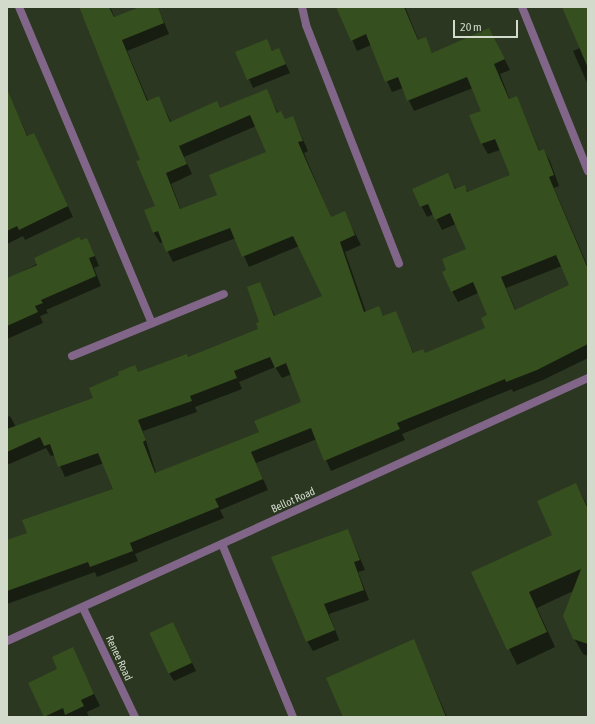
<!DOCTYPE html>
<style>
body{margin:0}
#map{position:relative;width:595px;height:724px;overflow:hidden;background:#2b3721;font-family:"Asap Condensed",sans-serif}
div>[style]{position:absolute}
.shadow>*{inset:0;background:#0007}
.building>*{inset:0;background:#364f1f;transform-origin:0 0}
.minor>*{height:8px;margin:-4px;padding:0 4px;transform-origin:4px;border-radius:4px;background:#816689}
span{translate:-50% -50%;white-space:nowrap;text-align:center;line-height:1.15;-webkit-text-stroke:3.5px #2b3721;paint-order:stroke}
.street-label{font-size:11px;color:#d2dacc}
.frame{position:absolute;inset:0;border:8px solid #d2dacc;pointer-events:none}
.scale{position:absolute;left:453px;top:20px;width:65px;height:18px;box-sizing:border-box;border:2px solid #d2dacc;border-top:0;padding-left:5px;font-size:12px;line-height:14px;white-space:nowrap;color:#d2dacc;-webkit-text-stroke:3px #2b3721;paint-order:stroke}
</style>
<div id="map">
<div class="shadow">
<div style="clip-path:polygon(evenodd,79px 7px,110px 7px,115px 18px,142px 7px,158px 7px,169px 34px,127px 51px,148px 101px,159px 97px,171px 122px,220px 109px,266px 90px,278px 113px,286px 120px,292px 118px,298px 128px,308px 151px,304px 153px,331px 218px,344px 212px,361px 245px,345px 252px,366px 312px,378px 307px,384px 317px,395px 312px,414px 354px,425px 354px,486px 328px,489px 316px,478px 293px,458px 302px,452px 291px,448px 270px,467px 249px,456px 224px,442px 230px,434px 214px,427px 217px,413px 189px,448px 175px,456px 189px,464px 186px,468px 192px,511px 176px,500px 150px,488px 154px,482px 144px,471px 116px,482px 111px,473px 88px,414px 111px,403px 88px,392px 92px,371px 45px,357px 51px,338px 7px,405px 7px,419px 41px,425px 38px,433px 54px,495px 40px,510px 70px,500px 74px,510px 100px,517px 97px,540px 152px,544px 150px,550px 161px,559px 186px,554px 188px,588px 267px,588px 358px,543px 380px,513px 392px,512px 389px,402px 434px,405px 440px,331px 471px,317px 439px,256px 463px,268px 490px,220px 510px,224px 518px,135px 554px,138px 561px,97px 577px,95px 572px,7px 604px,7px 541px,28px 533px,114px 490px,104px 463px,65px 477px,55px 455px,51px 456px,46px 448px,7px 465px,7px 417px,10px 416px,16px 427px,95px 399px,138px 373px,188px 358px,260px 329px,259px 283px,275px 316px,323px 297px,299px 246px,249px 267px,236px 238px,173px 262px,163px 242px,160px 243px,154px 233px,145px 211px,156px 207px,141px 160px,79px 7px,256px 126px,267px 153px,218px 196px,181px 210px,171px 184px,192px 174px,184px 157px,256px 126px,79px 7px,562px 266px,571px 286px,516px 311px,506px 288px,562px 266px,79px 7px,275px 367px,282px 378px,292px 374px,303px 403px,260px 432px,156px 473px,143px 431px,197px 412px,195px 407px,242px 389px,239px 382px,275px 367px)"></div>
<div style="clip-path:polygon(563px 7px,588px 7px,588px 85px,573px 51px,580px 48px)"></div>
<div style="clip-path:polygon(266px 40px,273px 52px,279px 49px,290px 73px,253px 88px,237px 53px)"></div>
<div style="clip-path:polygon(7px 92px,28px 137px,39px 145px,73px 217px,25px 240px,23px 236px,7px 244px)"></div>
<div style="clip-path:polygon(81px 242px,92px 249px,99px 266px,94px 268px,101px 286px,46px 310px,48px 313px,40px 316px,43px 323px,7px 339px,7px 279px)"></div>
<div style="clip-path:polygon(576px 484px,588px 507px,588px 656px,583px 654px,574px 638px,573px 591px,537px 608px,555px 647px,517px 665px,472px 572px,554px 535px)"></div>
<div style="clip-path:polygon(348px 530px,365px 570px,358px 572px,369px 600px,329px 614px,339px 640px,313px 651px,307px 641px)"></div>
<div style="clip-path:polygon(173px 623px,196px 671px,174px 681px,169px 673px)"></div>
<div style="clip-path:polygon(414px 641px,447px 717px,345px 717px)"></div>
<div style="clip-path:polygon(72px 649px,100px 706px,87px 712px,89px 717px,45px 717px,29px 683px,59px 670px)"></div>
</div>
<div class="building">
<div style="clip-path:polygon(evenodd,79px 7px,109px 7px,114px 17px,140px 7px,158px 7px,164px 23px,122px 40px,147px 101px,159px 96px,170px 122px,217px 101px,220px 108px,267px 89px,277px 113px,281px 111px,285px 119px,293px 116px,303px 141px,298px 142px,331px 217px,345px 211px,355px 235px,340px 242px,364px 312px,379px 306px,383px 316px,396px 311px,413px 353px,423px 349px,425px 353px,485px 328px,481px 318px,487px 315px,473px 282px,451px 292px,442px 272px,446px 270px,442px 259px,466px 249px,450px 213px,435px 220px,428px 204px,420px 207px,412px 189px,448px 173px,455px 189px,465px 185px,467px 192px,510px 175px,495px 139px,481px 144px,469px 115px,481px 111px,467px 77px,407px 101px,398px 77px,385px 82px,366px 34px,351px 41px,336px 7px,404px 7px,418px 40px,426px 37px,432px 53px,489px 28px,505px 59px,494px 64px,509px 99px,517px 96px,539px 151px,544px 149px,554px 175px,549px 177px,588px 269px,588px 344px,537px 370px,506px 382px,505px 379px,397px 423px,400px 429px,324px 461px,311px 428px,251px 452px,263px 479px,215px 499px,219px 507px,130px 543px,133px 551px,90px 567px,88px 562px,7px 591px,7px 540px,27px 533px,22px 520px,113px 489px,98px 453px,58px 467px,50px 444px,44px 446px,40px 437px,7px 452px,7px 429px,93px 398px,89px 388px,119px 375px,118px 372px,135px 365px,138px 372px,187px 354px,188px 357px,258px 329px,256px 323px,259px 322px,247px 287px,260px 282px,274px 316px,322px 296px,293px 236px,242px 257px,230px 228px,166px 252px,158px 231px,153px 233px,144px 210px,155px 206px,136px 161px,140px 160px,79px 7px,250px 115px,266px 152px,209px 175px,217px 195px,180px 209px,166px 173px,187px 164px,179px 146px,250px 115px,79px 7px,556px 255px,569px 285px,515px 310px,501px 277px,556px 255px,79px 7px,270px 357px,275px 368px,286px 363px,301px 402px,254px 421px,259px 432px,155px 473px,143px 442px,146px 440px,138px 420px,192px 401px,190px 396px,237px 378px,234px 371px,270px 357px)"></div>
<div style="clip-path:polygon(562px 7px,588px 7px,588px 68px)"></div>
<div style="clip-path:polygon(267px 39px,272px 51px,279px 48px,286px 64px,247px 80px,235px 52px)"></div>
<div style="clip-path:polygon(7px 89px,27px 136px,34px 133px,68px 206px,19px 230px,17px 226px,7px 231px)"></div>
<div style="clip-path:polygon(79px 237px,81px 240px,87px 238px,95px 256px,89px 258px,96px 276px,41px 300px,43px 303px,35px 306px,38px 312px,7px 326px,7px 278px,37px 265px,34px 258px)"></div>
<div style="clip-path:polygon(576px 483px,588px 509px,588px 644px,573px 639px,563px 616px,581px 569px,529px 592px,547px 632px,507px 650px,471px 572px,552px 535px,537px 501px)"></div>
<div style="clip-path:polygon(348px 529px,360px 560px,354px 562px,364px 590px,324px 604px,335px 630px,306px 642px,271px 557px)"></div>
<div style="left:173px;top:622px;width:45px;height:26px;rotate:65deg"></div>
<div style="clip-path:polygon(414px 639px,446px 717px,343px 717px,326px 678px)"></div>
<div style="clip-path:polygon(73px 647px,94px 694px,81px 700px,84px 706px,65px 715px,63px 708px,44px 717px,28px 683px,57px 669px,52px 657px)"></div>
</div>
<div class="minor">
<div style="left:19px;top:7px;width:343px;rotate:67.2deg"></div>
<div style="left:302px;top:7px;width:18px;rotate:77deg"></div>
<div style="left:306px;top:25px;width:256px;rotate:68.7deg"></div>
<div style="left:522px;top:7px;width:177px;rotate:68.1deg"></div>
<div style="left:72px;top:356px;width:164px;rotate:-22.2deg"></div>
<div style="left:222px;top:544px;width:187px;rotate:67.7deg"></div>
<div style="left:83px;top:608px;width:121px;rotate:64.5deg"></div>
<div style="left:7px;top:641px;width:638px;rotate:-24.35deg"></div>
</div>
<div class="street-label">
<span style="left:293px;top:500px;rotate:-24deg">Bellot Road</span>
<span style="left:119px;top:658px;rotate:65deg">Renee Road</span>
</div>
<div class="frame"></div>
<div class="scale">20 m</div>
</div>
